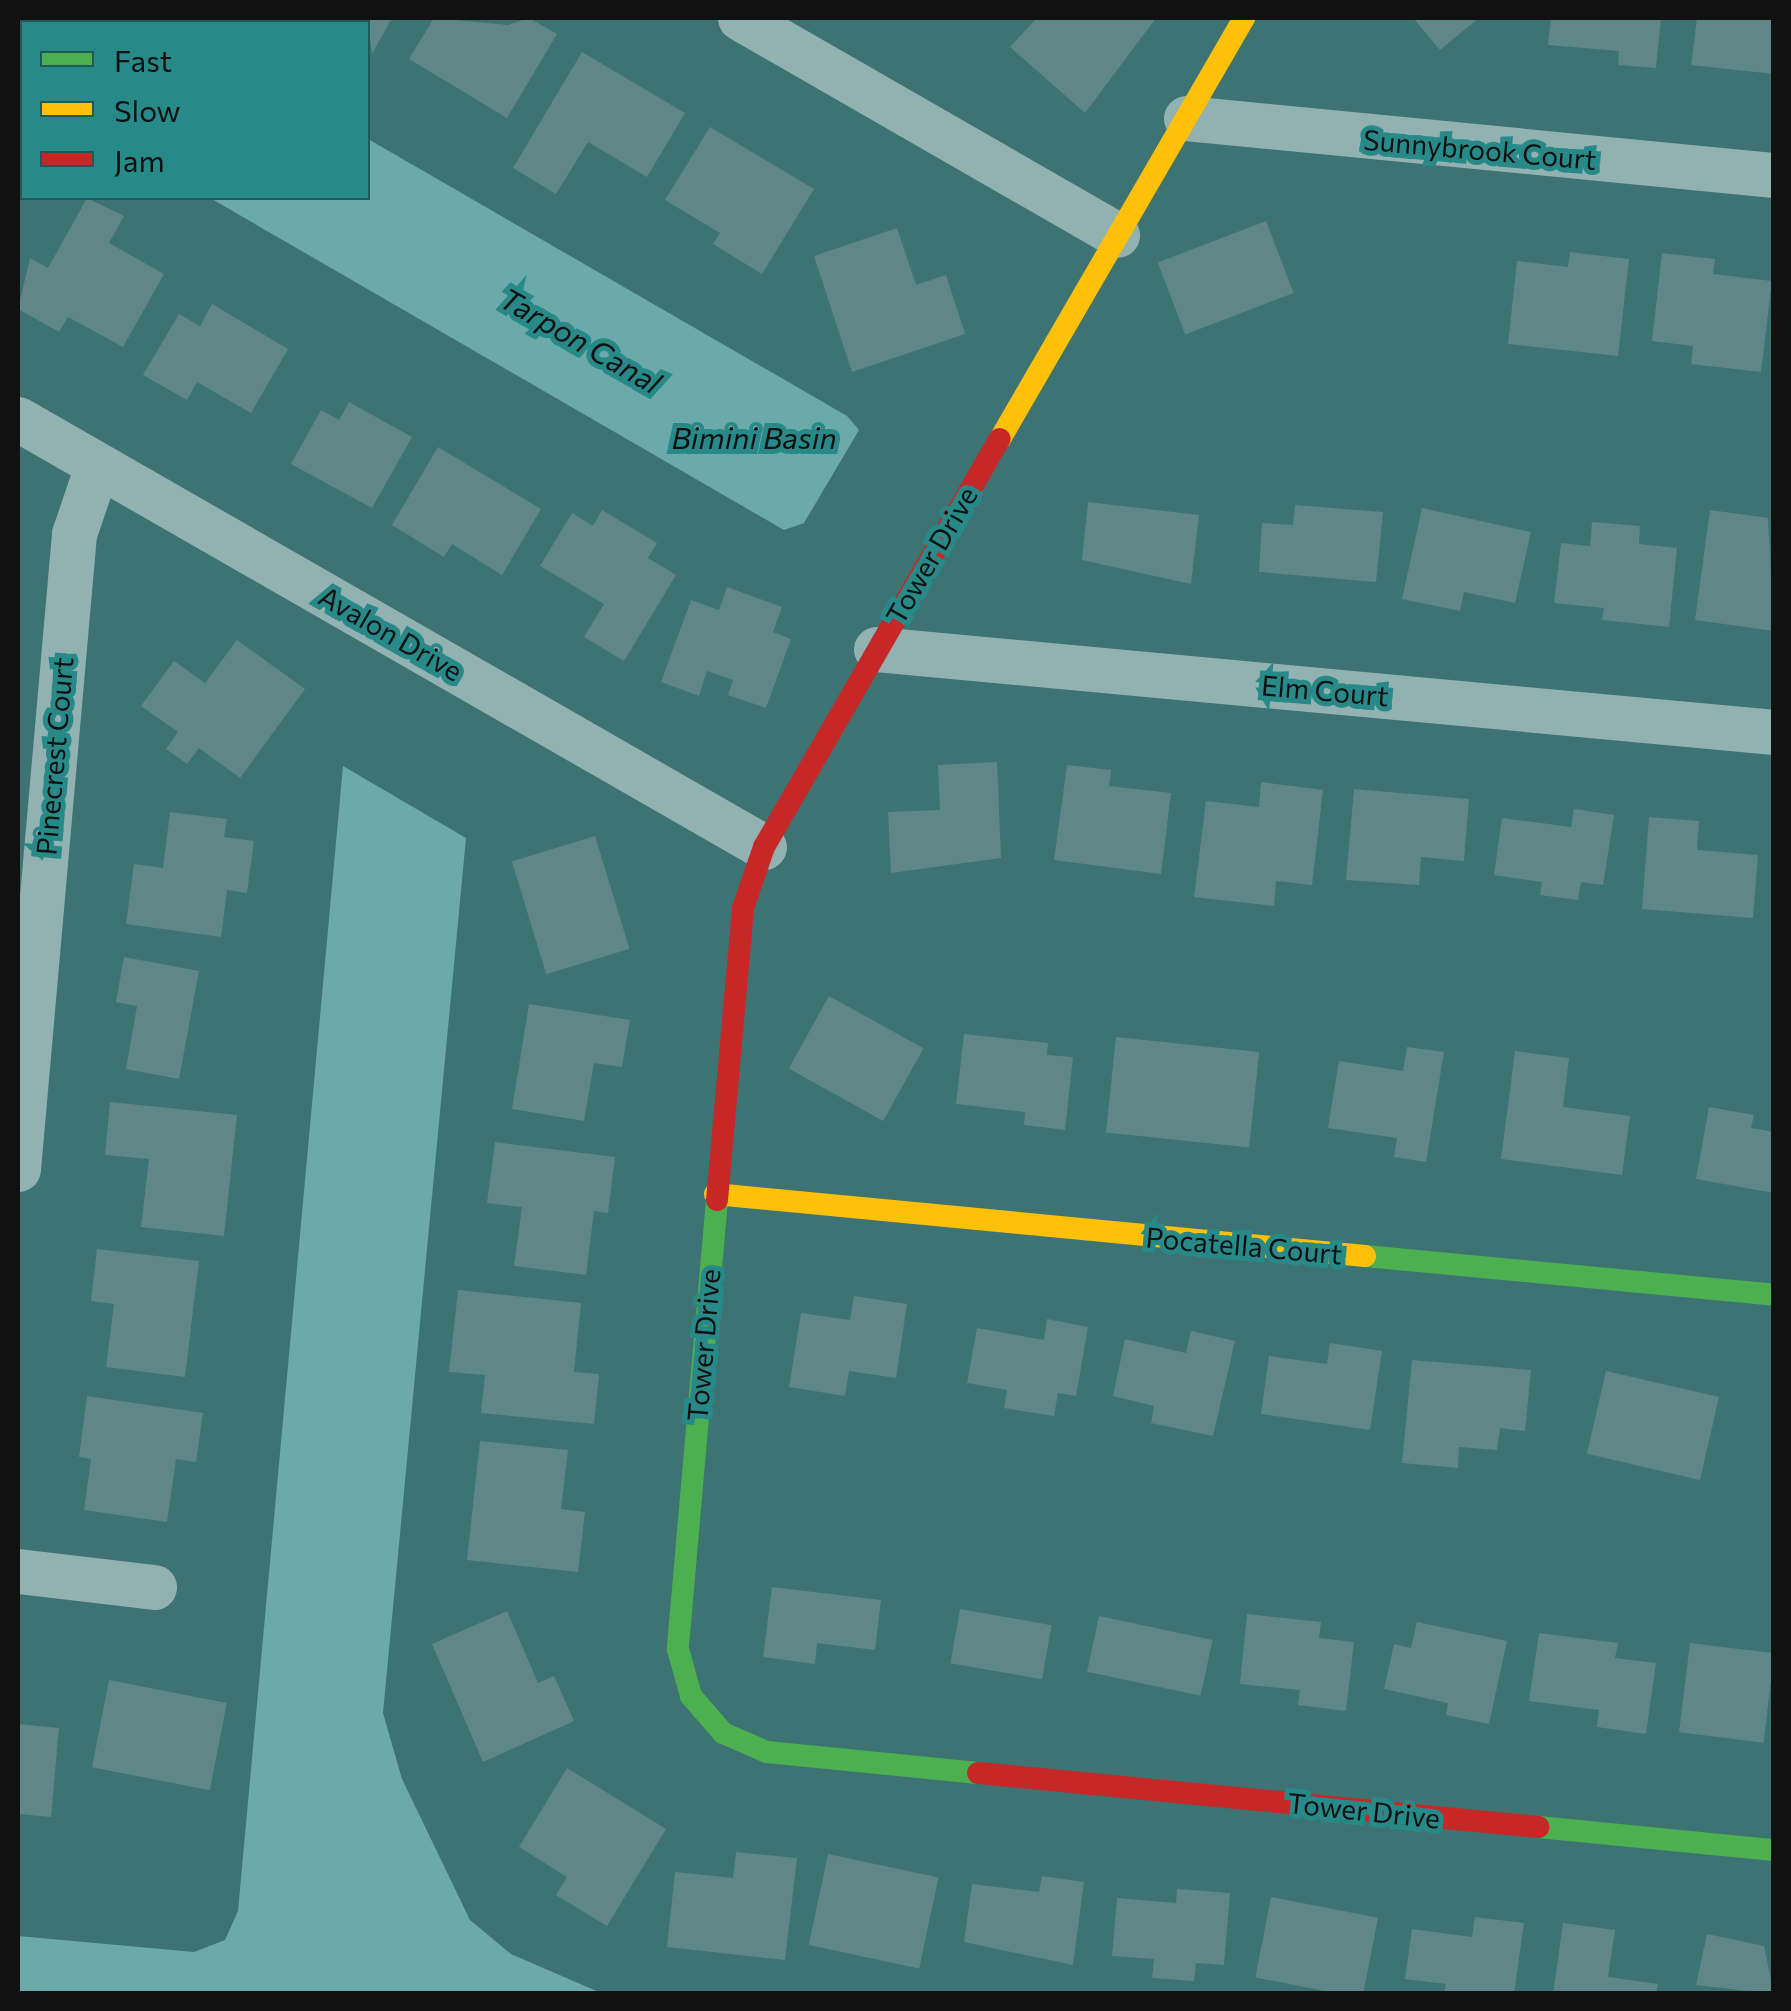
<!DOCTYPE html>
<style>
body{margin:0}
#map{position:relative;width:1791px;height:2011px;overflow:hidden;background:#3e7373;font-family:Commissioner,sans-serif}
div>[style]{position:absolute}
.water>*{inset:0;background:#6ca9a9}
.canal>*{height:42px;margin:-21px;padding:0 21px;transform-origin:21px;border-radius:21px;background:#6ca9a9}
.building>*{inset:0;background:#5f8787;transform-origin:0 0}
.street>*{height:45px;margin:-22.5px;padding:0 22.5px;transform-origin:22.5px;border-radius:22.5px;background:#92b1b1}
.fast>*{height:22px;margin:-11px;padding:0 11px;transform-origin:11px;border-radius:11px;background:#4caf50}
.slow>*{height:22px;margin:-11px;padding:0 11px;transform-origin:11px;border-radius:11px;background:#ffc107}
.jam>*{height:22px;margin:-11px;padding:0 11px;transform-origin:11px;border-radius:11px;background:#c62828}
span{translate:-50% -50%;white-space:nowrap;text-align:center;line-height:1.15;-webkit-text-stroke:10px #288989;paint-order:stroke}
.street-label{font-size:28px;color:#111}
.water-label{font-size:30px;color:#111;font-style:italic}
.frame{position:absolute;inset:0;border:20px solid #111;pointer-events:none}
.legend{position:absolute;left:20px;top:20px;width:350px;height:180px;box-sizing:border-box;background:#288989;border:2px solid #1f5959;margin:0;padding:12px 18px;list-style:none;font-size:30px;color:#111}
.legend li{display:flex;align-items:center;gap:20px;height:50px}
.legend b{width:50px;border:2px solid #1f5959}
</style>
<div id="map">
<div class="water">
<div style="clip-path:polygon(18px 18px,158px 18px,166px 22px,22px 22px,22px 89px)"></div>
<div style="clip-path:polygon(368px 139px,847px 416px,859px 430px,804px 523px,784px 530px,210px 198px,368px 198px)"></div>
<div style="clip-path:polygon(343px 766px,466px 838px,383px 1713px,402px 1779px,470px 1920px,511px 1954px,601px 1993px,18px 1993px,18px 1936px,194px 1952px,225px 1940px,238px 1911px)"></div>
</div>
<div class="canal">
<div style="left:22px;top:18px;width:10px;rotate:24deg"></div>
</div>
<div class="building">
<div style="clip-path:polygon(306px 18px,392px 18px,372px 54px,368px 22px)"></div>
<div style="clip-path:polygon(434px 18px,508px 25px,529px 18px,557px 34px,507px 118px,409px 59px)"></div>
<div style="clip-path:polygon(1037px 18px,1156px 18px,1085px 113px,1010px 47px)"></div>
<div style="clip-path:polygon(1413px 18px,1479px 18px,1440px 50px)"></div>
<div style="clip-path:polygon(1551px 18px,1661px 18px,1656px 68px,1618px 65px,1619px 51px,1548px 45px)"></div>
<div style="clip-path:polygon(1697px 18px,1774px 18px,1774px 74px,1691px 65px)"></div>
<div style="clip-path:polygon(582px 52px,685px 113px,647px 177px,588px 142px,556px 194px,513px 168px)"></div>
<div style="clip-path:polygon(710px 127px,814px 189px,762px 274px,713px 244px,720px 233px,665px 200px)"></div>
<div style="clip-path:polygon(87px 198px,124px 216px,109px 243px,164px 274px,123px 347px,68px 317px,59px 332px,18px 309px,30px 258px,48px 268px)"></div>
<div style="left:1266px;top:221px;width:77px;height:116px;rotate:69deg"></div>
<div style="clip-path:polygon(897px 228px,916px 285px,946px 275px,965px 334px,852px 372px,814px 256px)"></div>
<div style="clip-path:polygon(1570px 252px,1629px 259px,1618px 356px,1508px 344px,1517px 261px,1568px 267px)"></div>
<div style="clip-path:polygon(1662px 253px,1715px 259px,1713px 274px,1772px 281px,1761px 372px,1691px 364px,1693px 346px,1652px 341px)"></div>
<div style="clip-path:polygon(212px 304px,288px 349px,251px 413px,197px 382px,187px 400px,143px 375px,179px 314px,200px 326px)"></div>
<div style="clip-path:polygon(349px 402px,412px 437px,372px 508px,291px 464px,321px 410px,339px 420px)"></div>
<div style="clip-path:polygon(438px 447px,541px 509px,502px 575px,452px 544px,444px 557px,392px 525px)"></div>
<div style="clip-path:polygon(1088px 502px,1199px 515px,1191px 584px,1082px 560px)"></div>
<div style="clip-path:polygon(1295px 505px,1383px 512px,1376px 582px,1259px 572px,1262px 523px,1293px 525px)"></div>
<div style="clip-path:polygon(1422px 508px,1531px 532px,1515px 603px,1464px 592px,1460px 611px,1402px 599px)"></div>
<div style="clip-path:polygon(602px 510px,657px 543px,648px 558px,676px 575px,624px 661px,584px 637px,604px 604px,540px 566px,572px 513px,593px 526px)"></div>
<div style="clip-path:polygon(1710px 510px,1768px 518px,1774px 631px,1695px 620px)"></div>
<div style="clip-path:polygon(1592px 522px,1640px 526px,1639px 544px,1677px 548px,1669px 627px,1602px 620px,1604px 608px,1554px 603px,1561px 543px,1590px 546px)"></div>
<div style="clip-path:polygon(727px 587px,782px 607px,773px 632px,791px 639px,766px 708px,728px 695px,733px 680px,707px 671px,699px 696px,661px 682px,691px 600px,719px 610px)"></div>
<div style="clip-path:polygon(237px 640px,305px 689px,240px 778px,199px 748px,187px 764px,166px 749px,178px 732px,141px 706px,174px 661px,205px 683px)"></div>
<div style="clip-path:polygon(997px 762px,1001px 858px,891px 873px,888px 812px,940px 810px,938px 765px)"></div>
<div style="clip-path:polygon(1067px 765px,1111px 770px,1109px 786px,1171px 793px,1161px 874px,1054px 860px)"></div>
<div style="clip-path:polygon(1261px 782px,1323px 790px,1312px 885px,1276px 881px,1274px 906px,1194px 897px,1206px 801px,1259px 807px)"></div>
<div style="clip-path:polygon(1354px 789px,1469px 799px,1464px 861px,1421px 857px,1419px 885px,1346px 880px)"></div>
<div style="clip-path:polygon(1574px 809px,1614px 815px,1603px 885px,1581px 882px,1578px 900px,1540px 895px,1542px 882px,1494px 875px,1502px 818px,1571px 827px)"></div>
<div style="clip-path:polygon(170px 812px,227px 819px,224px 837px,254px 841px,247px 893px,227px 890px,221px 937px,126px 924px,134px 864px,163px 868px)"></div>
<div style="clip-path:polygon(1649px 817px,1699px 821px,1697px 850px,1758px 855px,1753px 918px,1642px 909px)"></div>
<div style="left:595px;top:836px;width:118px;height:87px;rotate:73deg"></div>
<div style="clip-path:polygon(124px 957px,199px 971px,179px 1079px,126px 1069px,137px 1006px,116px 1002px)"></div>
<div style="left:829px;top:996px;width:108px;height:83px;rotate:29deg"></div>
<div style="clip-path:polygon(529px 1004px,630px 1020px,622px 1067px,594px 1063px,584px 1121px,512px 1109px)"></div>
<div style="clip-path:polygon(964px 1034px,1048px 1043px,1047px 1055px,1073px 1057px,1065px 1130px,1024px 1125px,1025px 1112px,956px 1104px)"></div>
<div style="left:1116px;top:1037px;width:144px;height:96px;rotate:6deg"></div>
<div style="clip-path:polygon(1407px 1047px,1444px 1052px,1426px 1162px,1394px 1157px,1397px 1138px,1328px 1128px,1339px 1061px,1403px 1071px)"></div>
<div style="clip-path:polygon(1515px 1051px,1569px 1058px,1563px 1107px,1630px 1116px,1622px 1175px,1501px 1159px)"></div>
<div style="clip-path:polygon(110px 1102px,237px 1115px,224px 1236px,141px 1227px,149px 1159px,105px 1155px)"></div>
<div style="clip-path:polygon(1709px 1107px,1754px 1115px,1751px 1128px,1774px 1132px,1774px 1193px,1696px 1179px)"></div>
<div style="clip-path:polygon(495px 1142px,615px 1157px,608px 1213px,594px 1211px,586px 1275px,514px 1266px,522px 1207px,487px 1203px)"></div>
<div style="clip-path:polygon(97px 1249px,199px 1261px,185px 1377px,106px 1367px,114px 1304px,91px 1301px)"></div>
<div style="clip-path:polygon(458px 1290px,581px 1303px,574px 1372px,599px 1374px,594px 1424px,481px 1413px,485px 1375px,449px 1372px)"></div>
<div style="clip-path:polygon(854px 1296px,907px 1304px,896px 1378px,849px 1371px,845px 1396px,789px 1387px,801px 1313px,850px 1320px)"></div>
<div style="clip-path:polygon(1047px 1319px,1088px 1327px,1076px 1396px,1058px 1393px,1054px 1416px,1004px 1408px,1007px 1390px,967px 1383px,977px 1328px,1044px 1340px)"></div>
<div style="clip-path:polygon(1191px 1331px,1235px 1341px,1213px 1436px,1151px 1423px,1154px 1406px,1113px 1396px,1125px 1339px,1186px 1353px)"></div>
<div style="clip-path:polygon(1330px 1343px,1382px 1351px,1370px 1430px,1261px 1414px,1269px 1356px,1327px 1364px)"></div>
<div style="clip-path:polygon(1412px 1360px,1531px 1370px,1525px 1431px,1500px 1428px,1497px 1450px,1459px 1447px,1458px 1468px,1402px 1463px)"></div>
<div style="left:1606px;top:1371px;width:116px;height:85px;rotate:13deg"></div>
<div style="clip-path:polygon(87px 1396px,203px 1413px,196px 1462px,176px 1459px,167px 1522px,84px 1510px,91px 1459px,79px 1457px)"></div>
<div style="clip-path:polygon(480px 1441px,568px 1450px,561px 1509px,585px 1512px,578px 1572px,467px 1560px)"></div>
<div style="clip-path:polygon(772px 1587px,881px 1600px,875px 1650px,817px 1643px,815px 1664px,763px 1657px)"></div>
<div style="left:960px;top:1609px;width:93px;height:55px;rotate:10deg"></div>
<div style="clip-path:polygon(507px 1611px,538px 1683px,554px 1676px,574px 1721px,483px 1762px,432px 1644px)"></div>
<div style="clip-path:polygon(1247px 1614px,1321px 1622px,1319px 1638px,1354px 1642px,1346px 1711px,1298px 1705px,1300px 1690px,1240px 1684px)"></div>
<div style="left:1099px;top:1616px;width:116px;height:57px;rotate:12deg"></div>
<div style="clip-path:polygon(1417px 1622px,1507px 1641px,1489px 1724px,1446px 1715px,1448px 1703px,1384px 1689px,1394px 1644px,1411px 1648px)"></div>
<div style="clip-path:polygon(1539px 1633px,1618px 1643px,1615px 1658px,1656px 1663px,1646px 1734px,1597px 1727px,1599px 1710px,1529px 1701px)"></div>
<div style="left:1690px;top:1643px;width:85px;height:90px;rotate:7deg"></div>
<div style="left:109px;top:1680px;width:120px;height:89px;rotate:11deg"></div>
<div style="clip-path:polygon(18px 1724px,59px 1728px,51px 1817px,18px 1814px)"></div>
<div style="clip-path:polygon(567px 1768px,666px 1829px,607px 1926px,556px 1895px,567px 1877px,519px 1847px)"></div>
<div style="clip-path:polygon(736px 1852px,797px 1858px,785px 1960px,667px 1947px,675px 1872px,733px 1878px)"></div>
<div style="left:828px;top:1854px;width:113px;height:93px;rotate:12deg"></div>
<div style="clip-path:polygon(1042px 1876px,1084px 1882px,1073px 1965px,964px 1942px,972px 1884px,1039px 1892px)"></div>
<div style="clip-path:polygon(1177px 1889px,1230px 1893px,1224px 1965px,1196px 1963px,1194px 1981px,1152px 1978px,1154px 1959px,1112px 1956px,1117px 1898px,1176px 1903px)"></div>
<div style="left:1271px;top:1897px;width:109px;height:82px;rotate:11deg"></div>
<div style="clip-path:polygon(1475px 1917px,1524px 1923px,1514px 1994px,1444px 1994px,1446px 1984px,1405px 1979px,1412px 1929px,1472px 1937px)"></div>
<div style="clip-path:polygon(1563px 1923px,1615px 1930px,1608px 1977px,1658px 1984px,1656px 1994px,1553px 1994px)"></div>
<div style="clip-path:polygon(1707px 1934px,1764px 1946px,1774px 1994px,1696px 1985px)"></div>
</div>
<div class="street">
<div style="left:740px;top:18px;width:435px;rotate:29.9deg"></div>
<div style="left:1186px;top:118px;width:591px;rotate:5.54deg"></div>
<div style="left:18px;top:419px;width:860px;rotate:29.84deg"></div>
<div style="left:876px;top:649px;width:902px;rotate:5.28deg"></div>
<div style="left:18px;top:1169px;width:637px;rotate:-84.96deg"></div>
<div style="left:74px;top:534px;width:72px;rotate:-71.3deg"></div>
<div style="left:18px;top:1571px;width:137px;rotate:6.7deg"></div>
</div>
<div class="fast">
<div style="left:717px;top:1200px;width:451px;rotate:95deg"></div>
<div style="left:678px;top:1649px;width:49px;rotate:74.5deg"></div>
<div style="left:691px;top:1696px;width:49px;rotate:49.1deg"></div>
<div style="left:723px;top:1733px;width:48px;rotate:23.4deg"></div>
<div style="left:767px;top:1752px;width:212px;rotate:5.7deg"></div>
<div style="left:1365px;top:1256px;width:411px;rotate:5.4deg"></div>
<div style="left:1538px;top:1827px;width:237px;rotate:5.6deg"></div>
</div>
<div class="slow">
<div style="left:1000px;top:439px;width:487px;rotate:-59.9deg"></div>
<div style="left:715px;top:1194px;width:653px;rotate:5.45deg"></div>
</div>
<div class="jam">
<div style="left:717px;top:1200px;width:293px;rotate:-84.9deg"></div>
<div style="left:743px;top:908px;width:65px;rotate:-71deg"></div>
<div style="left:764px;top:847px;width:471px;rotate:-60deg"></div>
<div style="left:978px;top:1773px;width:563px;rotate:5.51deg"></div>
</div>
<div class="street-label">
<span style="left:1480px;top:149px;rotate:5deg">Sunnybrook Court</span>
<span style="left:931px;top:555px;rotate:-60deg">Tower Drive</span>
<span style="left:391px;top:633px;rotate:30deg">Avalon Drive</span>
<span style="left:1325px;top:690px;rotate:5deg">Elm Court</span>
<span style="left:54px;top:756px;rotate:-85deg">Pinecrest Court</span>
<span style="left:1244px;top:1245px;rotate:5deg">Pocatella Court</span>
<span style="left:703px;top:1345px;rotate:-85deg">Tower Drive</span>
<span style="left:1364px;top:1810px;rotate:6deg">Tower Drive</span>
</div>
<div class="water-label">
<span style="left:581px;top:340px;rotate:30deg">Tarpon Canal</span>
<span style="left:754px;top:437px">Bimini Basin</span>
</div>
<div class="frame"></div>
<ul class="legend">
<li><b style="height:12px;background:#4caf50"></b>Fast</li>
<li><b style="height:12px;background:#ffc107"></b>Slow</li>
<li><b style="height:12px;background:#c62828"></b>Jam</li>
</ul>
</div>
